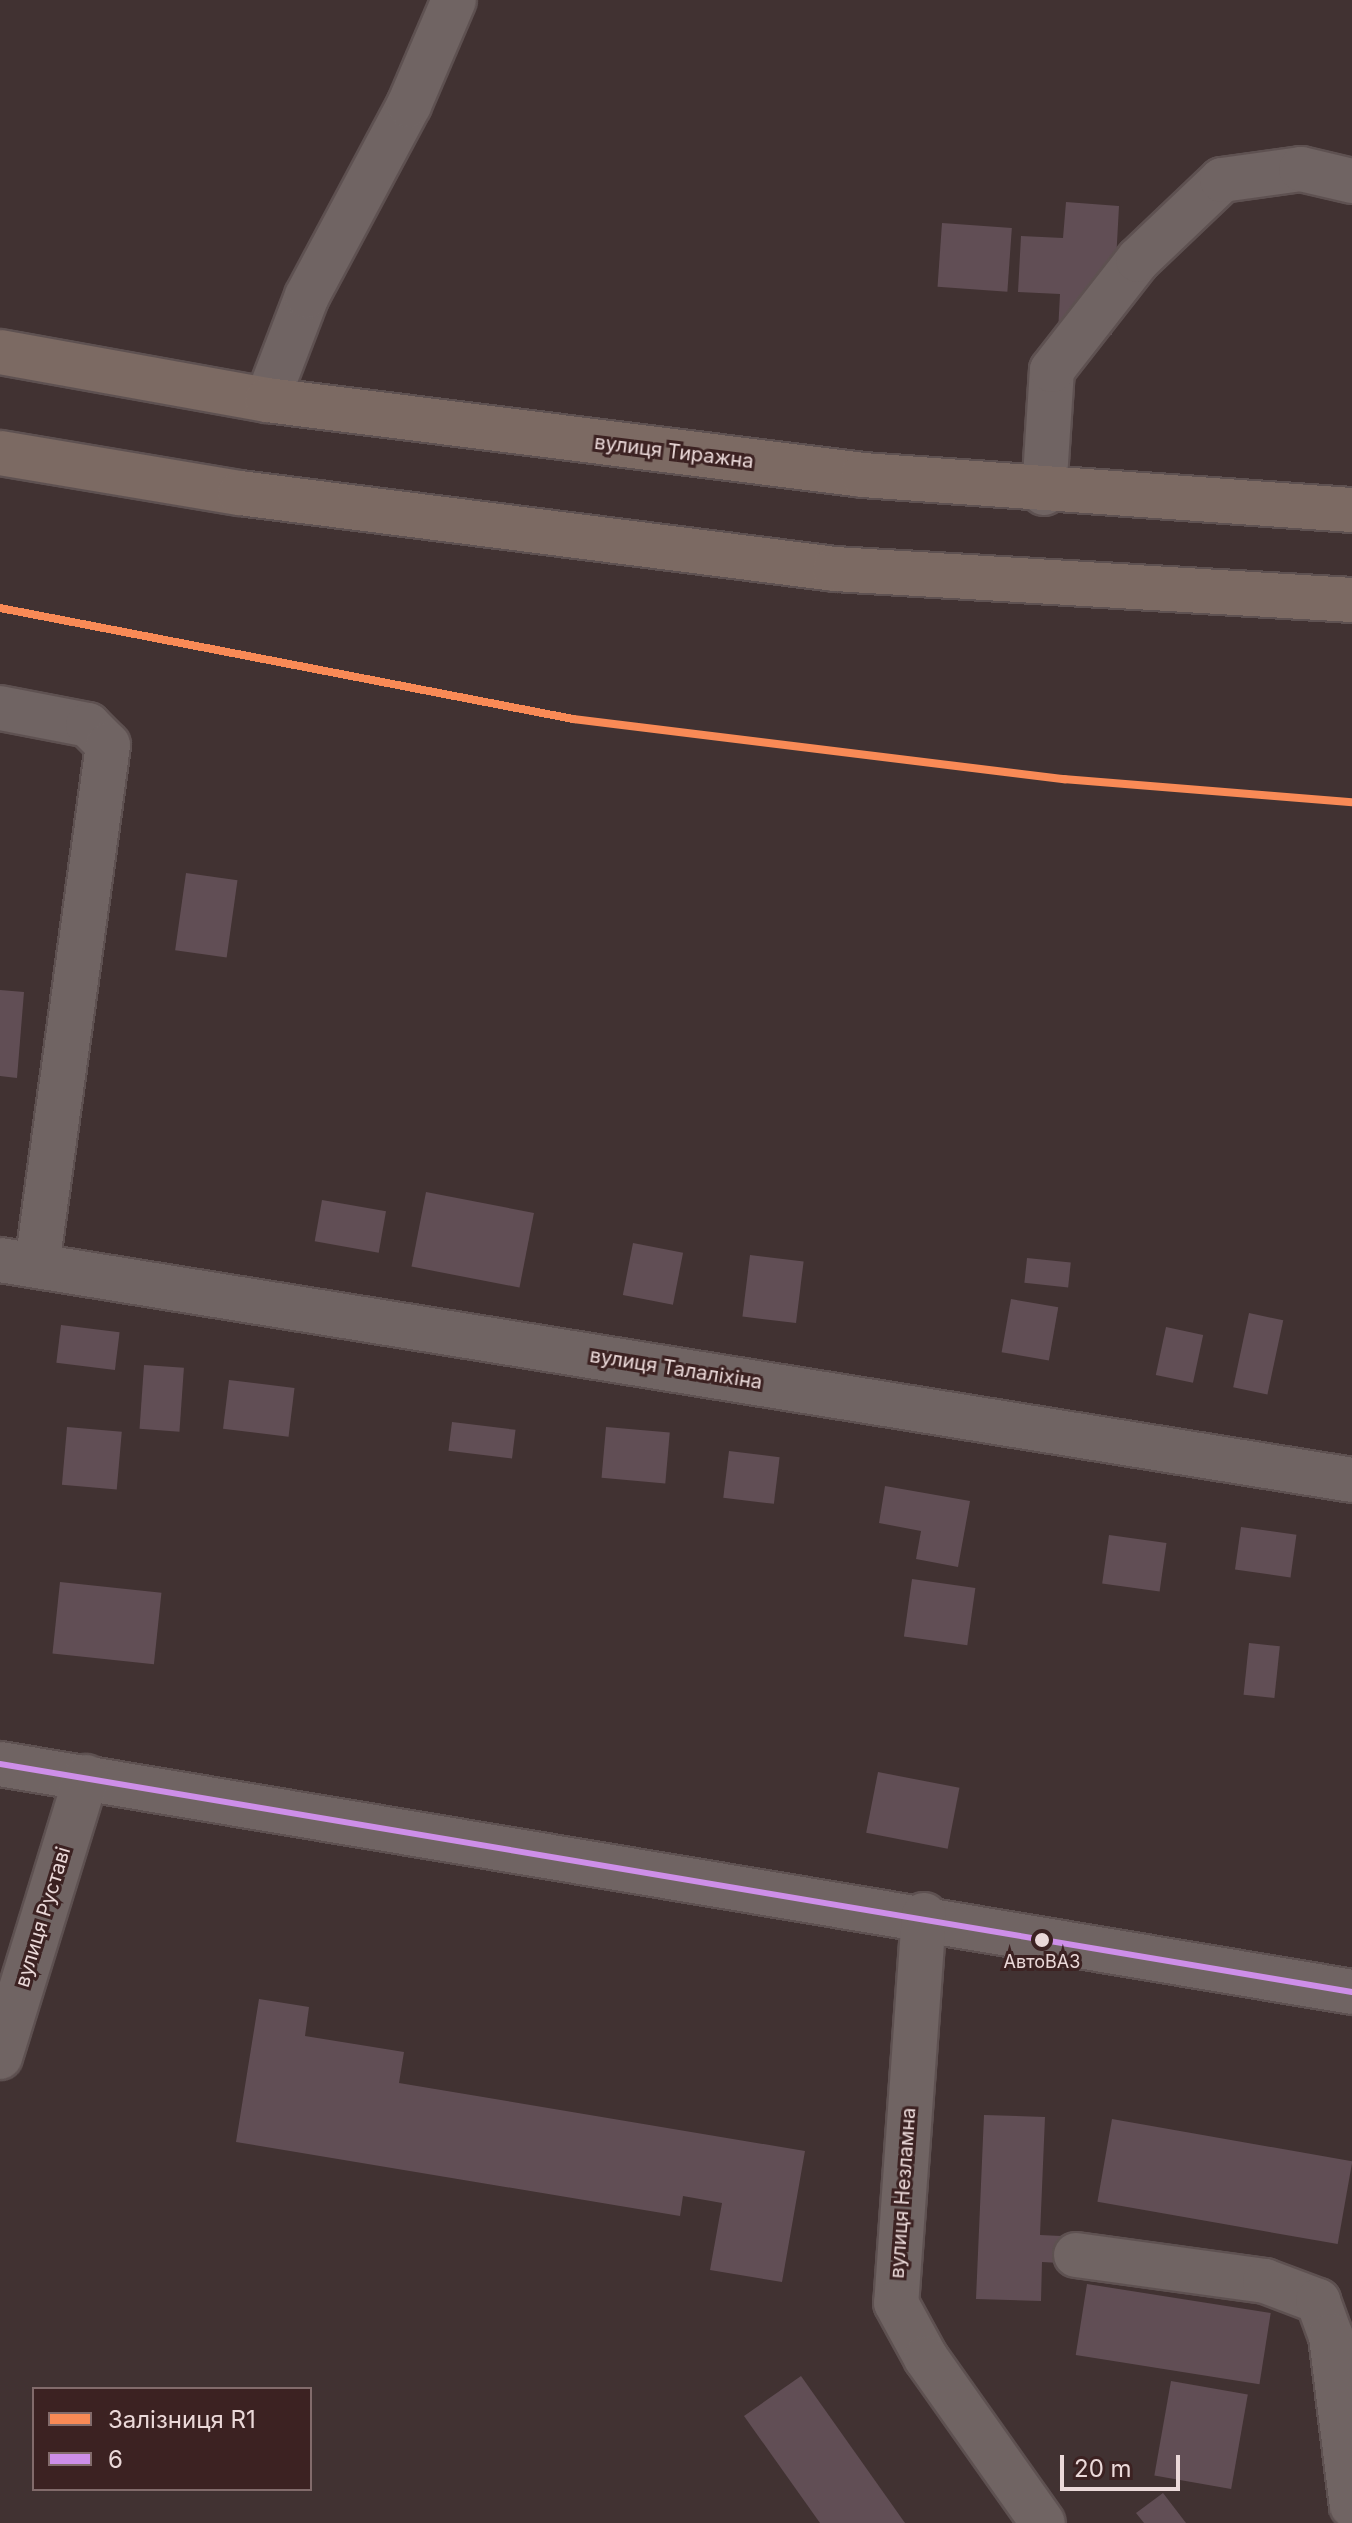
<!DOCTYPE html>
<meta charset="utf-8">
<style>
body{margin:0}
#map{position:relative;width:1352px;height:2523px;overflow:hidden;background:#413232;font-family:Inter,sans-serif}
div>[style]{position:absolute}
.building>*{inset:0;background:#614e55;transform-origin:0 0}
.roads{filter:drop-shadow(2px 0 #5e5151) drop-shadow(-2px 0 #5e5151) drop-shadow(0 2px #5e5151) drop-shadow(0 -2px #5e5151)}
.minor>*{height:44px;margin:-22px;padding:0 22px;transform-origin:22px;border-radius:22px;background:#706463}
.major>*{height:44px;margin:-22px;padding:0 22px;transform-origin:22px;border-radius:22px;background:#7c6a63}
.bus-1>*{height:6px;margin:-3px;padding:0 3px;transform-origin:3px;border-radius:3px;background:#ce8fe9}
.rail-1>*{height:8px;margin:-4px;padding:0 4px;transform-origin:4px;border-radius:4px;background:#f98a56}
.dots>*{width:22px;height:22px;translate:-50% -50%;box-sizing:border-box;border:4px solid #3c2222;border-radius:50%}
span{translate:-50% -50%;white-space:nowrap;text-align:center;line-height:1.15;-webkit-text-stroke:6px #3c2222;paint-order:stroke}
.bus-label{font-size:18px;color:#ebd9d9}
.street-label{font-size:20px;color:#ebd9d9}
.legend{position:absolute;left:32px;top:2387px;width:280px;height:104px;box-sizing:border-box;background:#3c2222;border:2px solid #826b6b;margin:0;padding:10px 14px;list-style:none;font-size:24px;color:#ebd9d9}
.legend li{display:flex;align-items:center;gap:16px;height:40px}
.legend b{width:40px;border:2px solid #826b6b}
.scale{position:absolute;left:1060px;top:2455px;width:120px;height:36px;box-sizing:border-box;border:4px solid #ebd9d9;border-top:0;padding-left:10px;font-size:24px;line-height:28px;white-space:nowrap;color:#ebd9d9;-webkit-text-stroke:6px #3c2222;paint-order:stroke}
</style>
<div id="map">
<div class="building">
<div style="clip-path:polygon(1066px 202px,1119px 206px,1112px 335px,1058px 332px,1060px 294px,1018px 292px,1021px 236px,1063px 238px)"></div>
<div style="left:942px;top:223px;width:70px;height:64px;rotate:4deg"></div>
<div style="left:186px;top:873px;width:52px;height:78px;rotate:8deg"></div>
<div style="clip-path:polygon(0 990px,24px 992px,17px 1078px,0 1076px)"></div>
<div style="left:426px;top:1192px;width:110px;height:76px;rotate:11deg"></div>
<div style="left:322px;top:1200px;width:65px;height:42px;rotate:10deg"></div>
<div style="left:633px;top:1243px;width:51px;height:53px;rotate:11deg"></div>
<div style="left:750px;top:1255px;width:54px;height:62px;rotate:7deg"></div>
<div style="left:1027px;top:1258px;width:44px;height:25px;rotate:6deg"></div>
<div style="left:1011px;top:1299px;width:48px;height:54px;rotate:10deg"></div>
<div style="left:1249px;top:1313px;width:35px;height:76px;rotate:12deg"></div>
<div style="left:61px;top:1325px;width:59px;height:38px;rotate:7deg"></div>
<div style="left:1166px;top:1327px;width:38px;height:49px;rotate:12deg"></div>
<div style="left:144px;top:1365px;width:40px;height:64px;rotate:4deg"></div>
<div style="left:229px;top:1380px;width:66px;height:49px;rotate:7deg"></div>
<div style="left:452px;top:1422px;width:64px;height:29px;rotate:7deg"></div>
<div style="left:67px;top:1427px;width:55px;height:58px;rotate:5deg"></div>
<div style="left:606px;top:1427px;width:64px;height:51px;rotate:5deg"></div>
<div style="left:729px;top:1451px;width:51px;height:47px;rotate:7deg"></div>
<div style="clip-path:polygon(885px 1486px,970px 1501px,958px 1567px,916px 1559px,921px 1531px,879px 1523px)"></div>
<div style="left:1241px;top:1527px;width:56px;height:43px;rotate:8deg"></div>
<div style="left:1109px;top:1535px;width:58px;height:49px;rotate:8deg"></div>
<div style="left:912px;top:1579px;width:64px;height:58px;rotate:8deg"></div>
<div style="left:60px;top:1582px;width:102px;height:72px;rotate:6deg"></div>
<div style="left:1249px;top:1643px;width:31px;height:52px;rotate:6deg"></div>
<div style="left:878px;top:1772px;width:83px;height:62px;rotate:11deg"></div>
<div style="clip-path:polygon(259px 1999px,309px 2007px,305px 2036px,404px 2052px,399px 2083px,805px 2151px,782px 2282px,710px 2270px,722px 2203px,683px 2196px,680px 2216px,236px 2142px)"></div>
<div style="clip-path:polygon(984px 2115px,1045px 2117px,1040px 2235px,1061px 2236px,1060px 2263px,1042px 2262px,1041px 2301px,976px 2299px)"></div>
<div style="left:1112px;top:2119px;width:244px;height:84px;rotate:10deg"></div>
<div style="left:1087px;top:2284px;width:186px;height:72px;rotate:9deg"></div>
<div style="clip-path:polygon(801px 2376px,905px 2523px,820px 2523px,744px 2416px)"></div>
<div style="left:1171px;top:2381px;width:78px;height:96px;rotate:10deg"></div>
<div style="clip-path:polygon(1163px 2493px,1186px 2523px,1144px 2523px,1136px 2513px)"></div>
</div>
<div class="roads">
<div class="minor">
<div style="left:267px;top:400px;width:111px;rotate:-69deg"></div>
<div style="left:307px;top:296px;width:217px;rotate:-61.9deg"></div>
<div style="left:409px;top:105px;width:114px;rotate:-66.8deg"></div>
<div style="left:1044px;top:493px;width:123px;rotate:-86.3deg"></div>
<div style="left:1052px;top:370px;width:140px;rotate:-52deg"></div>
<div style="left:1138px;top:260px;width:116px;rotate:-43.6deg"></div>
<div style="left:1222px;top:180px;width:80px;rotate:-7.9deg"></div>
<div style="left:1301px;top:169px;width:52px;rotate:13.2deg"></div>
<div style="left:0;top:708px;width:90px;rotate:10.9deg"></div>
<div style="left:88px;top:725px;width:28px;rotate:45deg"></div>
<div style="left:108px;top:745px;width:525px;rotate:97.77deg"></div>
<div style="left:0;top:1260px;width:1370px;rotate:9.24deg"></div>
<div style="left:0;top:1764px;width:1371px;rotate:9.57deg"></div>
<div style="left:924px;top:1915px;width:389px;rotate:94.1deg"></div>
<div style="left:896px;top:2303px;width:63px;rotate:61.4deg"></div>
<div style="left:926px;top:2358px;width:202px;rotate:54.7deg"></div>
<div style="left:0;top:2057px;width:293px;rotate:-72.9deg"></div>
<div style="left:1076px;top:2255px;width:191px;rotate:7.8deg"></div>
<div style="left:1265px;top:2281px;width:57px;rotate:20.7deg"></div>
<div style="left:1318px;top:2301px;width:37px;rotate:70deg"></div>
<div style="left:1331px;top:2336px;width:171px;rotate:83deg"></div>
</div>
<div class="major">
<div style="left:0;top:352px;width:271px;rotate:10.2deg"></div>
<div style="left:267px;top:400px;width:601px;rotate:7.17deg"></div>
<div style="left:863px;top:475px;width:490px;rotate:4.1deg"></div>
<div style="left:0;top:453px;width:243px;rotate:9.5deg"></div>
<div style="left:240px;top:493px;width:600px;rotate:7.28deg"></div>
<div style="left:835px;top:569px;width:518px;rotate:3.43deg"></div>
</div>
</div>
<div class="bus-1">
<div style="left:0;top:1764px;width:1371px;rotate:9.57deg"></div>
</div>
<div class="rail-1">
<div style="left:0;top:608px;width:584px;rotate:10.96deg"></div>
<div style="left:573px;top:719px;width:495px;rotate:7deg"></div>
<div style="left:1064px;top:779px;width:289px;rotate:4.6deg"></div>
</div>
<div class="dots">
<div style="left:1042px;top:1940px;background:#ebd9d9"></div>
</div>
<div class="bus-label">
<span style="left:1042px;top:1962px">АвтоВАЗ</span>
</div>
<div class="street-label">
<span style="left:674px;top:452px;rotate:7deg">вулиця Тиражна</span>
<span style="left:676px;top:1369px;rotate:9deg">вулиця Талаліхіна</span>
<span style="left:43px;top:1917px;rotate:-73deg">вулиця Руставі</span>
<span style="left:903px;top:2193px;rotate:-86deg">вулиця Незламна</span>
</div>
<ul class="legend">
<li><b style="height:10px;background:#f98a56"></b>Залізниця R1</li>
<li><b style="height:10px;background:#ce8fe9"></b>6</li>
</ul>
<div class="scale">20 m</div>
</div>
